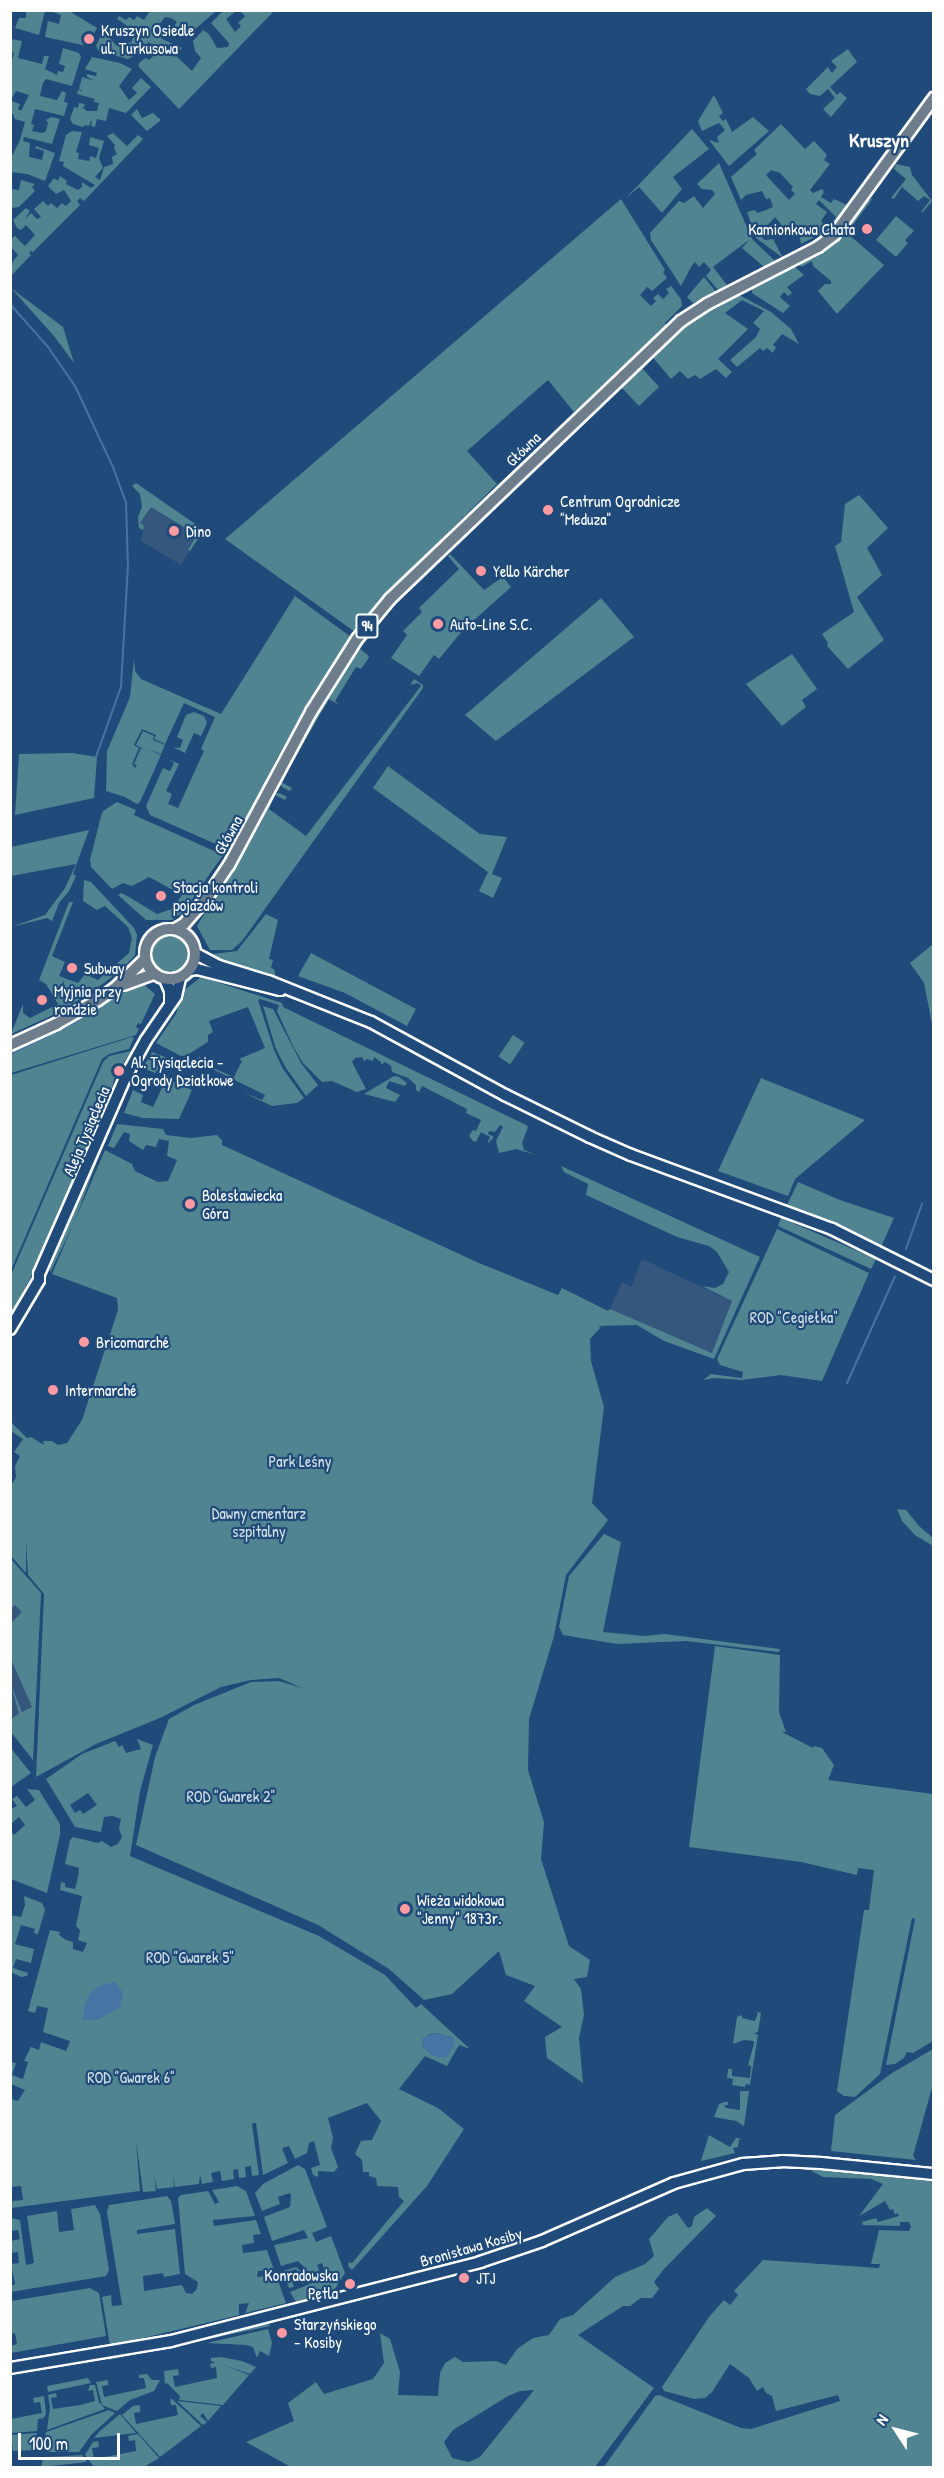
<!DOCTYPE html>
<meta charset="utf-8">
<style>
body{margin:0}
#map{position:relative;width:944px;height:2478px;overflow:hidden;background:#1f4a7a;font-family:"Patrick Hand",sans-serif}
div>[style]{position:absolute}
.built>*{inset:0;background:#35577e}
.green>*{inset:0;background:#508490;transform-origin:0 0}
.round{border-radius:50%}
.water>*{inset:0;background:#4774a2}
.stream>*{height:2px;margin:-1px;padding:0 1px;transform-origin:1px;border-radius:1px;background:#4774a2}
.roads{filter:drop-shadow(2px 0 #fff) drop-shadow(-2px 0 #fff) drop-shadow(0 2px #fff) drop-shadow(0 -2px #fff)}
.secondary>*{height:10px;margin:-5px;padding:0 5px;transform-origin:5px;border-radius:5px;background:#1f4a7a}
.primary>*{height:10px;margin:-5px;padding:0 5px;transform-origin:5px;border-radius:5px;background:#6d7d8c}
.primary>.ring{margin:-5px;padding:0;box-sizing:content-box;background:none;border:10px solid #6d7d8c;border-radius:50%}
.dots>*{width:16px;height:16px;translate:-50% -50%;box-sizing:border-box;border:3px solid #1f4a7a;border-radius:50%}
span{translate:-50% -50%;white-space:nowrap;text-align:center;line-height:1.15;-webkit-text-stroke:4.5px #1f4a7a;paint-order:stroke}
.shield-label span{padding:2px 4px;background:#1f4a7a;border:2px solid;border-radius:4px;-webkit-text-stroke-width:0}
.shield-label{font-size:15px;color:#fff;font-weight:700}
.poi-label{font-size:16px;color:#fff}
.left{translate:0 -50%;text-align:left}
.right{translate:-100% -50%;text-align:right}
.street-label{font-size:16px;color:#fff}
.park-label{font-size:16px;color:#d3e0e3}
.quarter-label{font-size:20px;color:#fff;font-weight:700}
.frame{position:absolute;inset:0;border:12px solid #fff;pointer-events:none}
.north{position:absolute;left:866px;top:2400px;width:60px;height:60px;-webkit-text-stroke:4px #1f4a7a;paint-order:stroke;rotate:306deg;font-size:16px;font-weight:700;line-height:24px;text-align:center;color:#fff}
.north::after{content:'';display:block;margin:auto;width:21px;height:27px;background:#fff;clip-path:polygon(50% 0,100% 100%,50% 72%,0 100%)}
.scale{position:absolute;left:18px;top:2433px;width:102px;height:27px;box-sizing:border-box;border:3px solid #fff;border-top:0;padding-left:8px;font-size:18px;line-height:21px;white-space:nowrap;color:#fff;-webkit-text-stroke:4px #1f4a7a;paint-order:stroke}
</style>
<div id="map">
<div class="built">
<div style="clip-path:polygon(151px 506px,198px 535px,181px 565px,141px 541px,144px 526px,140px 523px)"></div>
<div style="clip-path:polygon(642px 1259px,732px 1301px,712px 1354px,610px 1309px,622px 1282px,631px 1287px)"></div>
<div style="clip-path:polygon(31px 1581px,41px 1593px,33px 1760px,11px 1732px,11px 1597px)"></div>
</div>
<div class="green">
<div style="clip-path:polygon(26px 11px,45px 11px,39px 35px,15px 28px,19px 18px,26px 18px)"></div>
<div style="clip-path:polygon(50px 11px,69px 11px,97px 28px,87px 46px,45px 37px,48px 21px,59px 24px,61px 15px)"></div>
<div style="clip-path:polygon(150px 11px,216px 11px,186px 37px,171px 31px,177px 22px,171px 18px,165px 17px,154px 31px,162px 39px,182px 48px,172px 58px,176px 56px,192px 71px,201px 58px,195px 51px,193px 41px,203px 30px,209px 34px,217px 48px,228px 47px,229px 43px,211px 23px,223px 11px,236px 11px,226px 19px,235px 32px,241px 26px,238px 23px,245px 16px,240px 11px,274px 11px,179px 109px,138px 66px,140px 62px,146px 58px,149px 60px,158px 51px,149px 42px,146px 45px,142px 42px,137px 54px,128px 59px,99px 51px,96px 46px,103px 31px,117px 46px,122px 46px,123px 41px,131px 43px,135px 31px,117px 19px,119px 16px,126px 20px,129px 17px,134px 20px,137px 16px,144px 20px)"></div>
<div style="clip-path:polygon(11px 39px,22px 41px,18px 58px,42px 64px,44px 56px,49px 56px,45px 69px,57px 75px,58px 71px,63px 72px,65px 66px,59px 64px,63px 48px,79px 53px,81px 57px,72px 86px,46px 79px,43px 83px,40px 96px,57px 100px,62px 91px,66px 93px,64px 102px,68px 103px,64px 116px,35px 109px,31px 124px,34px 125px,32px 131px,42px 133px,46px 131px,48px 123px,46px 120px,51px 117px,60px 119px,52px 144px,24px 137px,23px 141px,30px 143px,29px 157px,42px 160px,44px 151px,35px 148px,36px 146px,55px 153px,45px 181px,27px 174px,11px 172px,11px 158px,20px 140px,25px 122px,15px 119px,11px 111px,11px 101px,20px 104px,18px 109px,21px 111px,29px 95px,16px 91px,11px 100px,11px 63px,14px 53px,11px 52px)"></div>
<div style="clip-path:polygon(848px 49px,857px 62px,830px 87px,837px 95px,840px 92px,847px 98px,831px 117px,823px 109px,835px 98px,828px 89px,820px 96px,810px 94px,806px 89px,828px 67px,832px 73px,837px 67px,831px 61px)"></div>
<div style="clip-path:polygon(92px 57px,120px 63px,132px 69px,119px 86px,129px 100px,137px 93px,132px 88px,141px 78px,151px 87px,126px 113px,109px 108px,106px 121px,97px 119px,95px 127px,91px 126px,92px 119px,89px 126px,85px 125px,83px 127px,73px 124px,70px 119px,74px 107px,78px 108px,79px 103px,85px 104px,83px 108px,87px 111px,97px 111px,99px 103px,94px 102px,95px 99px,77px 94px,78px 90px,83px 91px,79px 89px,82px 77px,95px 81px,87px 77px,87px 74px,96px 76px,97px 73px,85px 69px)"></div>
<div style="clip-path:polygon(714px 95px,723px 113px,719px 116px,723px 121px,726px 119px,732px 132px,753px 117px,769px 131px,729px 166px,709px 140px,719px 143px,717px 137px,725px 130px,719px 123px,702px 131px,698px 121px)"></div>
<div style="clip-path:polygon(137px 109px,142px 118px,153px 113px,161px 120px,147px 131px,131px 115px)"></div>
<div style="clip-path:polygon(evenodd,781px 124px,805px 149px,814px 141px,827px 155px,824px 160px,830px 164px,810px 190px,813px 193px,822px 189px,824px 192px,821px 197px,831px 203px,834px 199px,849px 206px,836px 223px,833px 221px,836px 217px,819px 200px,816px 204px,827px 212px,821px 221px,825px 225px,822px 229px,826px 231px,832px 223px,835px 226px,822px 238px,818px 235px,801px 244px,799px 233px,796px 234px,793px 230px,778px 227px,781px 224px,775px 217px,759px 235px,765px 240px,773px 239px,783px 258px,756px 238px,747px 212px,754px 210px,758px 213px,773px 207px,770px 198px,766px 199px,762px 191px,746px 195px,741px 200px,731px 177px,757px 154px,754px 150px,781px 124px,771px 170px,780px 173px,793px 187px,791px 190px,795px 194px,789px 200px,766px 175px,771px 170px)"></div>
<div style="clip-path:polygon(692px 129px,709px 149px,673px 177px,682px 189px,662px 213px,639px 187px,625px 199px)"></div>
<div style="clip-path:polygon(72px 131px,82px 132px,76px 152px,79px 153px,78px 159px,89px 161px,90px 156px,96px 158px,99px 148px,89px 145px,90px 137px,104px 141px,99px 158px,103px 168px,95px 177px,100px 180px,104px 167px,113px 164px,112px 157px,117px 154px,114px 148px,115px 145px,107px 136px,113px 133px,127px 146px,138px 135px,143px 139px,84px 201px,80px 198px,77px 201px,80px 205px,33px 252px,31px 251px,29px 253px,31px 255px,11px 276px,11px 264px,18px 255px,11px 247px,11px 239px,15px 236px,25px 246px,35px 235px,26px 225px,21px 230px,17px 228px,13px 220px,26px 208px,30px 211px,25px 219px,31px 213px,37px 219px,41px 217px,34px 209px,43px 201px,48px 206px,51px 203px,57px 208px,62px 203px,66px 206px,71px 201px,64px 190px,56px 194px,48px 186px,54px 178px,58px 181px,60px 176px,67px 181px,66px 184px,78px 190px,82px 187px,82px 182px,91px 188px,95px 185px,63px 166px,64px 162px,59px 161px,66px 135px)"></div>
<div style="clip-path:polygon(719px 163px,752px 239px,776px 262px,764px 267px,742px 248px,749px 240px,713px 267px,727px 285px,718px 290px,706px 276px,711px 270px,704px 262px,699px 267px,695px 262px,691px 267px,681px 286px,651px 240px,650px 233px,679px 201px,684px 203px,694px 196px,703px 208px,715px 194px,712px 190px,702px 189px,697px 184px)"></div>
<div style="clip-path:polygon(896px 164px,910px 167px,912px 175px,932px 201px,923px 212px,921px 212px,930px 200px,924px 196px,918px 201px,902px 187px,894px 199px,891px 198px,906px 179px,894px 169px)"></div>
<div style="clip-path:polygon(21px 180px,35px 184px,32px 187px,35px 191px,19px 207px,11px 208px,11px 182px,11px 189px,19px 190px)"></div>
<div style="clip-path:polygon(873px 198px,847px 233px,884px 265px,837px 314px,818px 291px,825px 284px,831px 284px,831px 281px,813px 266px,812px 261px,801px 267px,800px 264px,838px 239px,866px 202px)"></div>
<div style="clip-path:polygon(621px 199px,665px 270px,663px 272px,667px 278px,652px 291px,647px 287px,640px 295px,651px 306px,656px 301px,653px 298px,658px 294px,663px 299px,669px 293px,666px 289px,671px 286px,681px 299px,682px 306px,665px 323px,666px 325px,574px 412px,548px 380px,467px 451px,497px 484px,385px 595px,355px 632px,225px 539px)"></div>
<div style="clip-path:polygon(896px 216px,914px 231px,905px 240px,908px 243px,896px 257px,876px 240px)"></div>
<div style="clip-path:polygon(794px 266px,804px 275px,787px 287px,792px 293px,788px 296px,784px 292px,780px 297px,790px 306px,783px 313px,752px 293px,752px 288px)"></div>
<div style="clip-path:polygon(704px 277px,717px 293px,693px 303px,687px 297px)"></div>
<div style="clip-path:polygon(11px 288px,63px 327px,74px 363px,54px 336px)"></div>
<div style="clip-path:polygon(735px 295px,741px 296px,771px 312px,791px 329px,799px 344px,782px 334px,773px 345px,776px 347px,773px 353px,767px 348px,763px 351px,760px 348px,737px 367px,730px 360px,756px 337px,760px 329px,753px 323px,764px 311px,742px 300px,725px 313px,748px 329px,718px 359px,732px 372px,726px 378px,716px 369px,700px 379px,695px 375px,688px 379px,680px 371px,671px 379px,650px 354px,686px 321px)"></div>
<div style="clip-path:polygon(642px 368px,659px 387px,639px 406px,621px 387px,621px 383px)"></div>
<div style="clip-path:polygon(136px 483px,204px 530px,190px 551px,188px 550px,197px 535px,151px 507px,140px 523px,144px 526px,143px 530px,139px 528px,138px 517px,142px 507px,140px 494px,132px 486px)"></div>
<div style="clip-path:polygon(859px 495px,888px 528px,867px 548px,882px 575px,857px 597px,884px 640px,848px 669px,827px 646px,828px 643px,822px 634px,854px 612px,835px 546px,841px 542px,845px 504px)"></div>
<div style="clip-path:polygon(450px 554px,484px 590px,503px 577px,511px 587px,463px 630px,439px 659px,434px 655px,419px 676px,391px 658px,407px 635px,403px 631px,422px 612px,419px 608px,459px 569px,448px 556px)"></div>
<div style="clip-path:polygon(295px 596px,351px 637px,313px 694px,276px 760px,247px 820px,227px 849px,150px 815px,146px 806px,163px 768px,170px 771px,174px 763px,168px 759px,179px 764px,166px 791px,172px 794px,168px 804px,178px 808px,204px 751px,201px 749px,215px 717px,184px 703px,165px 744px,154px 739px,156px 735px,142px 729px,134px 745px,139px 748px,132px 764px,135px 768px,137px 765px,134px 764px,141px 748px,148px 751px,136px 745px,143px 731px,154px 736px,153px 740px,165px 745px,161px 754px,148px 749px,161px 755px,140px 802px,137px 804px,125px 797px,106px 791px,107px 751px,130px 697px,134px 659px,135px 671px,141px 679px,221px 714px)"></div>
<div style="clip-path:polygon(601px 598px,634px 637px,496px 741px,465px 715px)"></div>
<div style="clip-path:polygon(359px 648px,369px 656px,368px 659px,361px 669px,356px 667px,335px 701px,339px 705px,329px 699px,281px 782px,292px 788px,290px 791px,282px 787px,278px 780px,315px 713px,356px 650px)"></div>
<div style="clip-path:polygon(792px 654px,817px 689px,802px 700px,806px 707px,782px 726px,746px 684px)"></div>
<div style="clip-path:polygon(414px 679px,423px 685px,423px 688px,242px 941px,232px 950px,210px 950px,197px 926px,243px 849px,271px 795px,279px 793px,287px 797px,285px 800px,275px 795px,269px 809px,306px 836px,421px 686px,418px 683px,410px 685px)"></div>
<div style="clip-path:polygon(194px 712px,204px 716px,207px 723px,201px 736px,194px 733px,185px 753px,173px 747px,180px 748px,183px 740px,177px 737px,186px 715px)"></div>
<div style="clip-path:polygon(72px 753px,97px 757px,94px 798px,15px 815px,19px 754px)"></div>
<div style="clip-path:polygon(388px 766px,480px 834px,507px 837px,492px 874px,502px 878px,493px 898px,479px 891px,488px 872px,373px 788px)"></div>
<div style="clip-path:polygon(117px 802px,136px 810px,134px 815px,223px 855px,183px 912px,172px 920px,146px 920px,118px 895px,121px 893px,129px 897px,157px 914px,172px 909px,182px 895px,149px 877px,132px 886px,123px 883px,112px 889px,91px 867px,90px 860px,101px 816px,103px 811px)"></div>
<div style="clip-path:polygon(89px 830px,73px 874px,76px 876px,69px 891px,59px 903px,52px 921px,47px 918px,11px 927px,45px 915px,65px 888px,76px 864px,11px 876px,11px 847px)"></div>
<div style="clip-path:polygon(84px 880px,91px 882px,134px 928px,137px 935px,135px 955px,121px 970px,89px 994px,51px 1016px,11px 1034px,23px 1004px,23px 1013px,30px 1018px,58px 1004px,46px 984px,39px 980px,69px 902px,73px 902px,52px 956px,65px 962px,59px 976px,78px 983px,85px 974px,98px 980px,129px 953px,132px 938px,128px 927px,105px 906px,97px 910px,83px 901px)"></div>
<div style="clip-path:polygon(266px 914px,278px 920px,269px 959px,273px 960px,271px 968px,274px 969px,277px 982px,209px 957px,213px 954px,237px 951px)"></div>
<div class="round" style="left:148px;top:932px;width:44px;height:44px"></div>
<div style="clip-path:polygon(933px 944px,933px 1029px,924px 983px,910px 963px)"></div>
<div style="clip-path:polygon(311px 953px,416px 1009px,407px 1026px,345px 993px,298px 976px)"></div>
<div style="clip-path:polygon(201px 977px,282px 1003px,283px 1007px,526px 1125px,528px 1127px,522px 1143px,524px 1150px,536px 1155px,516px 1149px,499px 1153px,496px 1141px,503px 1127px,500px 1125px,495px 1132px,489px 1131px,488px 1134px,494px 1137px,487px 1144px,490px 1137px,481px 1132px,476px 1142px,473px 1141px,469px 1136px,473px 1130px,476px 1131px,481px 1120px,466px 1113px,467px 1109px,422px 1086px,419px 1092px,416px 1090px,416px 1085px,408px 1078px,392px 1072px,391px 1066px,385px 1062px,381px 1065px,381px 1062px,374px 1057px,373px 1061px,367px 1059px,364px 1061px,362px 1057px,355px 1058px,352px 1062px,366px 1089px,357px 1092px,332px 1081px,322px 1082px,303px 1063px,294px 1048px,277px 1011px,279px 1005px,260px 999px,258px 1000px,274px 1050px,283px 1069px,304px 1098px,297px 1103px,272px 1106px,242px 1092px,262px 1100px,265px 1095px,196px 1061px,200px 1056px,201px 1063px,234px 1077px,242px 1061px,239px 1059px,265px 1048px,248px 1007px,209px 1021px,213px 1032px,208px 1035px,208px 1042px,187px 1055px,181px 1056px,156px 1043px,176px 1014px,183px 991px)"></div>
<div style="clip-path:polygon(141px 982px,155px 994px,141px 1024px,138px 1023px,136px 1027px,139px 1029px,136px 1035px,11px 1073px,10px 1054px,73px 1024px,111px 999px,108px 997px,125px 987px)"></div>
<div style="clip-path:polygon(263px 1006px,273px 1009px,301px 1063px,318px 1085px,306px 1096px,286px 1068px,276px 1049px)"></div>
<div style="left:513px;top:1035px;width:14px;height:26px;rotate:34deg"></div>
<div style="clip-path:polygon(132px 1037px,134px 1038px,129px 1049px,109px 1054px,102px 1059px,11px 1270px,11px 1075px)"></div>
<div style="clip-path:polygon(131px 1051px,114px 1079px,110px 1098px,76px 1183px,40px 1260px,11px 1314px,11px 1275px,103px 1062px,109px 1056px)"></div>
<div style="clip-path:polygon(152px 1052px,167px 1058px,162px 1072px,157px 1070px,155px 1073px,143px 1068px)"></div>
<div style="clip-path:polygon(168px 1075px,169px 1080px,192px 1090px,179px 1119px,143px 1118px,124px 1113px,133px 1090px,143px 1095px,141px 1102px,153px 1107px)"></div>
<div style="clip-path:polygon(394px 1076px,399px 1077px,407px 1083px,405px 1086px,389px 1081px,386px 1088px,400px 1095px,395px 1102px,364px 1094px)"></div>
<div style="clip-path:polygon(761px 1078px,865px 1120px,795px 1179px,788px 1196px,718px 1171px)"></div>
<div style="clip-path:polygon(117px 1124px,163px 1129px,166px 1135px,191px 1138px,217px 1135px,222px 1140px,222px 1145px,479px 1263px,558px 1295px,562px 1288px,608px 1311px,610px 1309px,712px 1353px,732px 1301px,702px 1286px,715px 1288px,723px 1284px,729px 1272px,717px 1252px,709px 1246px,677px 1237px,586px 1195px,588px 1184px,564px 1172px,561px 1166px,760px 1257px,714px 1359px,664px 1341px,637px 1325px,597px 1326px,601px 1327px,590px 1339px,591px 1361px,604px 1407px,592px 1503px,608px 1520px,566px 1575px,554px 1636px,529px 1719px,528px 1770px,544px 1822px,541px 1859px,569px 1946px,590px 1960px,587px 1977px,574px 1979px,581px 1989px,584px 2015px,579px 2038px,583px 2083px,547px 2058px,545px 2037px,562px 2027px,524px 2001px,535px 1986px,506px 1975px,499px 1951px,452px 1994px,424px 2000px,389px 1969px,318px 1925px,136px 1845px,155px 1757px,169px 1719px,194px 1705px,251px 1682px,279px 1681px,302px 1688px,279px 1678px,251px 1680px,221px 1687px,160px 1718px,96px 1744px,36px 1777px,44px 1594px,28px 1575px,26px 1541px,26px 1573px,11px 1556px,11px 1486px,16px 1477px,15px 1466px,20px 1456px,14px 1452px,23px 1439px,11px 1431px,11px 1419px,12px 1417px,12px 1423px,27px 1438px,31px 1437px,44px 1445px,43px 1441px,52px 1441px,58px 1445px,67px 1443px,82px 1420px,118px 1310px,117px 1298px,52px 1274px,105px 1150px,132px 1164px,135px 1171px,158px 1182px,168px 1181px,177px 1160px,167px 1156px,169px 1141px,159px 1139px,156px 1147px,146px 1145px,143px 1150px,129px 1141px,130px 1134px,124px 1132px,114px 1148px,108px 1146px)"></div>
<div style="clip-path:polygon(100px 1153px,74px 1223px,50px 1273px,50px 1262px,94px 1160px)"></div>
<div style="clip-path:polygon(798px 1182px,840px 1200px,894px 1218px,881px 1247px,786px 1207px)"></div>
<div style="clip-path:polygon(781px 1218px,876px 1259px,871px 1269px,778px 1226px)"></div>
<div style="clip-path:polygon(777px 1229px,869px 1273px,822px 1381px,781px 1375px,741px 1380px,714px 1378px,703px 1380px,711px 1374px,742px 1378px,743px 1372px,720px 1365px,717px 1359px)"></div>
<div style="clip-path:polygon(897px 1509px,906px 1510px,919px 1526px,933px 1538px,933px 1546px,915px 1535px,902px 1521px)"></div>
<div style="clip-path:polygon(604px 1534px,621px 1542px,603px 1632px,644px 1636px,665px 1634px,780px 1649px,779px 1652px,686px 1641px,617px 1644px,563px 1635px,559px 1627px,569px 1576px)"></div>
<div style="clip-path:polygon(11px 1559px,41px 1593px,33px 1760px,11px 1732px,11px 1719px,19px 1714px,11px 1685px,22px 1712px,32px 1707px,11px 1659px,11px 1623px,22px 1612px,15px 1605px,11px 1608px)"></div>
<div style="clip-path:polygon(715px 1646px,780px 1655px,779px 1712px,786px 1732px,782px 1732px,813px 1748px,814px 1746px,822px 1748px,834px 1765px,828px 1780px,933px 1794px,933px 2041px,913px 2053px,907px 2052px,904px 2058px,895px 2064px,886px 2065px,915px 1919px,912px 1918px,880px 2074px,855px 2097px,844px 2096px,837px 2091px,864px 1910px,869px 1910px,874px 1870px,858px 1868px,857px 1875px,801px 1862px,689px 1847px)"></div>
<div style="clip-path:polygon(evenodd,137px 1739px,153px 1745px,140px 1791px,130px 1856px,319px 1936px,385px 1975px,416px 2008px,421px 2004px,470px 2049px,459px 2045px,447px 2066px,425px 2056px,399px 2089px,438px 2108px,464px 2129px,427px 2186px,352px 2270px,348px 2266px,349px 2262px,352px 2263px,404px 2201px,399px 2197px,398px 2187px,377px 2186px,376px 2178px,369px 2176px,369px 2172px,363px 2172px,362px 2160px,355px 2154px,361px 2141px,372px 2140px,381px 2121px,367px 2103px,328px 2118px,333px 2138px,331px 2148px,338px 2167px,334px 2172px,318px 2171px,318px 2177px,313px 2175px,311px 2168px,320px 2165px,314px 2141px,309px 2143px,307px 2153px,295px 2159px,289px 2146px,282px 2148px,288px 2163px,263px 2175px,256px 2123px,254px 2123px,252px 2124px,259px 2175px,252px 2176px,251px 2166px,245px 2167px,246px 2177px,239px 2178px,238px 2169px,233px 2170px,234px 2179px,222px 2181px,220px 2171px,211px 2173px,213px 2182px,202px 2184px,200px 2175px,199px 2184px,175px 2187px,173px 2175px,174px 2187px,157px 2189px,154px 2175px,156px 2191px,143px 2192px,136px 2140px,140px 2191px,11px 2208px,11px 2201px,23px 2200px,21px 2186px,11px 2187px,11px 2099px,18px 2101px,25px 2090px,11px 2084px,11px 2065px,12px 2062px,16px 2063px,12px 2075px,23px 2079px,28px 2062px,24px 2061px,31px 2047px,39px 2050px,41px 2042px,66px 2051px,70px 2041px,43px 2032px,48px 2008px,37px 2006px,35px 2013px,28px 2011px,50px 1930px,60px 1932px,59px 1935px,66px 1940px,73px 1942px,73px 1949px,83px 1952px,87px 1943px,78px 1940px,80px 1930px,76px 1926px,82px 1896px,60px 1890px,61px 1882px,65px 1883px,65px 1887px,75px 1889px,78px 1877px,79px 1868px,65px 1864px,70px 1840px,73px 1837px,98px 1843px,102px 1841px,111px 1847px,118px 1844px,122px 1837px,119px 1829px,121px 1819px,113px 1816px,104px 1817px,101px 1832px,75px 1827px,46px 1779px,82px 1754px,115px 1741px,119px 1747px,122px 1745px,126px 1753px,141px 1749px,137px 1739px,88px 1793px,97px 1805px,83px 1814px,80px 1810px,75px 1813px,70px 1805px,88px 1793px,137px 1739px,436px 2033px,451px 2037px,433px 2056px,422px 2046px,428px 2035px,436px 2033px)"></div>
<div style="clip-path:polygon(10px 1747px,31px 1773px,11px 1787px,10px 1787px)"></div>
<div style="clip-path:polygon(27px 1789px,39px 1790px,60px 1824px,60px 1835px,47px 1893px,11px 1879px,11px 1831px,14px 1835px,25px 1825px,19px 1817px,11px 1824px,11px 1809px,17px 1806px,12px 1799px,17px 1796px,26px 1807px,35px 1800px)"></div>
<div style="clip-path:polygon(24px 1896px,42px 1903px,45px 1910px,38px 1934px,34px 1933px,35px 1929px,21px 1925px,15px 1944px,34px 1949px,31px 1963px,16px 1959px,13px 1968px,28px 1973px,27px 1976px,21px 1977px,11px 1972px,10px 1915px,21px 1917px,25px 1905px)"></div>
<div style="clip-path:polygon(755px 2011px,761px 2013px,758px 2032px,754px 2033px,758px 2035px,750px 2085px,746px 2084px,745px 2087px,732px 2085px,733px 2079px,727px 2078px,728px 2069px,732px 2069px,732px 2076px,750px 2078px,751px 2066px,748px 2065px,754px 2044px,754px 2041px,744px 2040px,733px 2044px,737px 2017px,742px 2015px,742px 2018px,755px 2021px,758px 2013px)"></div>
<div style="clip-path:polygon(933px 2049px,933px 2084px,913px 2156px,916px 2160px,831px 2151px,835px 2115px,892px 2073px)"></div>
<div style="clip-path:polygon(740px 2091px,749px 2091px,744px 2126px,736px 2121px,714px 2117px,719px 2104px,724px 2102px,728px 2102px,728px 2105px,724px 2105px,726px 2108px,740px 2110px)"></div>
<div style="clip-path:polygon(709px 2135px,730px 2147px,736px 2138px,742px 2139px,739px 2140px,738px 2147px,733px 2148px,735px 2153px,701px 2161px)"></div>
<div style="clip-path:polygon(298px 2165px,305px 2169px,327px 2227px,312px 2233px,316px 2242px,331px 2236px,345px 2273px,333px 2292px,296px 2302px,290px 2292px,327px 2277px,322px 2263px,317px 2265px,321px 2275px,302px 2284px,296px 2269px,289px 2272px,294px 2287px,289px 2288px,283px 2271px,296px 2267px,304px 2274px,308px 2271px,298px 2261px,281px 2266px,274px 2245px,308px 2238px,304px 2230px,272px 2241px,264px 2217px,290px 2207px,291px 2195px,290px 2193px,278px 2197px,280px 2204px,262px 2211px,255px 2193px,263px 2184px)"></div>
<div style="clip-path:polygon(813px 2166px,933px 2179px,933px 2467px,603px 2468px,655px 2396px,659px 2395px,741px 2428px,751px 2429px,840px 2401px,838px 2395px,776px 2411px,772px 2396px,766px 2393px,763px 2387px,757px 2391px,749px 2378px,730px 2364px,712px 2392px,705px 2398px,694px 2399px,664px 2391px,662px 2387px,709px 2317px,724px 2300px,730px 2305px,738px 2295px,734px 2291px,763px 2260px,879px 2268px,880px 2264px,871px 2264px,879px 2230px,909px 2231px,911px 2227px,909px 2222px,900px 2222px,900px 2226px,863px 2225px,862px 2222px,876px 2218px,878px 2222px,899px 2216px,897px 2213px,895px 2215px,893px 2209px,890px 2210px,885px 2201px,859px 2216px,883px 2184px,871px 2179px,823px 2177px,812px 2171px)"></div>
<div style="clip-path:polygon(237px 2186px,246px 2191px,255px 2216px,213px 2220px,214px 2226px,256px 2220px,261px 2234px,253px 2235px,254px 2243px,242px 2245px,243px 2253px,267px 2250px,274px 2270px,258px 2271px,257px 2277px,276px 2275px,286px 2303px,245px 2313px,249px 2303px,239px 2304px,239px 2315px,110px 2346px,102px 2297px,111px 2295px,112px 2306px,122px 2305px,107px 2212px,109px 2205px,167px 2196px,171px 2201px,175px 2224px,137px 2230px,137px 2234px,175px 2229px,180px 2274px,164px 2277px,163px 2273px,143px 2276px,144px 2291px,182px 2285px,186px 2293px,192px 2294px,197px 2289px,198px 2282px,185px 2274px,178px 2198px,181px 2195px,208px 2191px,215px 2204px,219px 2202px,212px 2190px)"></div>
<div style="clip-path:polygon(95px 2205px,100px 2214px,109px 2270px,106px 2276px,11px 2292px,11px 2286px,15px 2284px,11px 2264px,19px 2263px,18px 2252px,11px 2253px,11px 2241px,20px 2239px,18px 2230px,11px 2231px,11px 2218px,20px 2220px,26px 2265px,34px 2263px,27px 2216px,57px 2211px,59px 2232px,74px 2230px,71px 2209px)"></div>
<div style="clip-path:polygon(evenodd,707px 2208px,716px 2216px,664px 2269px,654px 2282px,659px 2289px,652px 2298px,641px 2298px,630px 2306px,623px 2306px,578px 2335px,654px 2388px,595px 2467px,291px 2467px,246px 2442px,294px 2421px,288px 2403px,316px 2382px,324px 2394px,373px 2379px,384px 2363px,380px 2333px,390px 2339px,400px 2372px,398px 2395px,438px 2396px,440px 2373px,445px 2363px,455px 2357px,463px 2362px,496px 2361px,506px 2365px,517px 2349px,533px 2338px,549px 2335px,560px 2319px,573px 2315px,615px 2277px,645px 2264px,654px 2256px,649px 2239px,668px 2217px,677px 2213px,688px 2228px,692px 2226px,694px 2217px,707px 2208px,534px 2390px,480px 2457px,469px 2462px,452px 2458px,444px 2442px,453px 2430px,508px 2396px,520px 2391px,534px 2390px)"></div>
<div style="clip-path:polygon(90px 2288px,99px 2293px,106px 2336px,11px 2353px,11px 2346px,17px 2344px,15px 2333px,11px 2334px,11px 2301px)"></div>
<div style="clip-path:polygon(265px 2321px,270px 2326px,108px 2360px,110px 2355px)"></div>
<div style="clip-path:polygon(268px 2329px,272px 2343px,269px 2356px,260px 2351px,257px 2358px,253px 2347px,246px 2345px,207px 2343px)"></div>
<div style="clip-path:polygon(221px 2357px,242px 2361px,256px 2367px,250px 2374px,211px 2361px,211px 2358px)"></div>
<div style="clip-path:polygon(216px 2362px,249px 2375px,223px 2405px,179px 2400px,180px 2396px,167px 2383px,165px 2384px,164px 2371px,178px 2369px,179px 2375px,173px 2376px,175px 2387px,217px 2378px,216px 2367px,211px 2368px,210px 2364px)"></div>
<div style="clip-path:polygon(147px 2374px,152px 2380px,160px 2380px,154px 2391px,130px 2400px,117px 2411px,102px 2405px,96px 2382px,108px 2380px,108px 2385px,102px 2386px,104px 2397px,146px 2388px,144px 2378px,139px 2378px,139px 2375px)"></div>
<div style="clip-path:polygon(88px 2378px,91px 2383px,48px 2392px,47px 2386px)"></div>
<div style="clip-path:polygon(90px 2385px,95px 2385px,99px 2402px,105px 2409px,47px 2430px,50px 2407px,48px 2395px,56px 2393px,57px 2397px,51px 2398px,53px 2409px,80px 2405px,95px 2401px,93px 2390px,88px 2391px)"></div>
<div style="clip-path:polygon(44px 2396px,46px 2413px,44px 2418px,38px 2419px,37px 2431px,11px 2433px,11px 2419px,42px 2413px,40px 2402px,34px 2403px,33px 2398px)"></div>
<div style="clip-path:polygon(170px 2399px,172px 2399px,201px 2426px,160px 2457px,122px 2415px,133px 2406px,140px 2405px,140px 2412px,134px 2413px,136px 2424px,178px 2415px,176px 2405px,171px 2405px)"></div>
<div style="clip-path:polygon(177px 2401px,221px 2406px,208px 2421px,203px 2413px,200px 2416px,207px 2422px,203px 2425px)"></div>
<div style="clip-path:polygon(109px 2410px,115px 2413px,92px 2434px,79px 2452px,48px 2452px,43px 2449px,46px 2432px)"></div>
<div style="clip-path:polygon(120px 2414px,136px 2433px,94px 2438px,100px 2431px)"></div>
<div style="clip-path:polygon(37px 2433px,34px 2445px,38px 2445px,36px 2450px,13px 2451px,11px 2435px)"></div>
<div style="clip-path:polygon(138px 2434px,159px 2458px,144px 2467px,94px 2467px,85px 2455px,93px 2442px,98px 2441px,99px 2447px,92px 2448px,94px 2459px,136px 2451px,135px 2440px,129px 2441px,128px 2436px)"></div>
<div style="clip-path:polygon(82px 2455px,87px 2462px,41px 2467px,43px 2459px,47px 2457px)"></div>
</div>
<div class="water">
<div style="clip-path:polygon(115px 1982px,123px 1993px,121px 2006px,98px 2020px,83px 2020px,84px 2007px,89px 1995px,98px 1986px)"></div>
<div style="clip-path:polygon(436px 2033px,454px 2038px,455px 2044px,446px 2058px,433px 2056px,422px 2046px,422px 2038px)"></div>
</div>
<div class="stream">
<div style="left:10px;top:304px;width:57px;rotate:48.5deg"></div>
<div style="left:48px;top:347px;width:47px;rotate:55.3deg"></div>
<div style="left:75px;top:386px;width:89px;rotate:64.9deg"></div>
<div style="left:113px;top:467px;width:38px;rotate:70deg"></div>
<div style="left:126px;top:503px;width:62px;rotate:88.2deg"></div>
<div style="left:128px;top:565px;width:122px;rotate:93.3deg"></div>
<div style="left:121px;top:687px;width:74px;rotate:109.7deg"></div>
<div style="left:10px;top:1054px;width:70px;rotate:-25.5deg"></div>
<div style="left:73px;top:1024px;width:45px;rotate:-33.3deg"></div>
<div style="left:906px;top:1249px;width:48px;rotate:-70.4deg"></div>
<div style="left:847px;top:1383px;width:117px;rotate:-65.8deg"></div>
</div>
<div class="roads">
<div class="secondary">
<div style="left:196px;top:954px;width:26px;rotate:28deg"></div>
<div style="left:219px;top:966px;width:51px;rotate:17deg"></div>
<div style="left:268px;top:981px;width:111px;rotate:21.7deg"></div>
<div style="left:371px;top:1022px;width:153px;rotate:28.6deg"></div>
<div style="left:505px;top:1095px;width:95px;rotate:26.3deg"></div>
<div style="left:590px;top:1137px;width:45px;rotate:23.7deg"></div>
<div style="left:631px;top:1155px;width:214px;rotate:20.2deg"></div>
<div style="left:832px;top:1229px;width:114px;rotate:26.6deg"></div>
<div style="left:190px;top:970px;width:7px;rotate:-8deg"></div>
<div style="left:197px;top:969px;width:86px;rotate:14.2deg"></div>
<div style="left:165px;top:979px;width:13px;rotate:67deg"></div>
<div style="left:170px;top:991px;width:13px;rotate:90deg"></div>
<div style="left:10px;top:1329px;width:57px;rotate:-59.4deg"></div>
<div style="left:39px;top:1280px;width:6px;rotate:-90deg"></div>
<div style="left:39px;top:1274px;width:214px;rotate:-66.3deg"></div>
<div style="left:125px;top:1078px;width:43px;rotate:-61.1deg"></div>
<div style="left:146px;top:1040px;width:53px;rotate:-55.7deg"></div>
<div style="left:176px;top:996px;width:18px;rotate:-77deg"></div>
<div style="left:10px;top:2368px;width:163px;rotate:-9.5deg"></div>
<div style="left:171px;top:2341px;width:319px;rotate:-14.3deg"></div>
<div style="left:480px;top:2262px;width:65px;rotate:-18.7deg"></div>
<div style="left:542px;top:2241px;width:144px;rotate:-23.7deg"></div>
<div style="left:674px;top:2183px;width:72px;rotate:-15.4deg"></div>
<div style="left:743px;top:2164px;width:39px;rotate:-4deg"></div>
<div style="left:782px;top:2161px;width:39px;rotate:3deg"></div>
<div style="left:821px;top:2163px;width:114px;rotate:5.6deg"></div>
</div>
<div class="primary">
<div class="ring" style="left:145px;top:929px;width:40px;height:40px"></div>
<div style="left:175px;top:929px;width:10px;rotate:-29deg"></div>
<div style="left:184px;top:924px;width:37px;rotate:-49deg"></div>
<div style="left:208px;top:896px;width:37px;rotate:-56deg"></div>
<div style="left:229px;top:865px;width:174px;rotate:-61.8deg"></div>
<div style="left:311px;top:712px;width:86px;rotate:-57.8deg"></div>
<div style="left:357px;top:639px;width:52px;rotate:-50.5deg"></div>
<div style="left:390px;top:599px;width:402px;rotate:-43.7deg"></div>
<div style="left:681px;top:321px;width:31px;rotate:-33deg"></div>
<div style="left:707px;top:304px;width:125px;rotate:-27.2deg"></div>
<div style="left:818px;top:247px;width:20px;rotate:-37deg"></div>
<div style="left:834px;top:235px;width:170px;rotate:-53.9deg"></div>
<div style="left:123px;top:985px;width:33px;rotate:-20deg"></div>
<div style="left:10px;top:1045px;width:51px;rotate:-24.5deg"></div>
<div style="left:56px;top:1024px;width:48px;rotate:-29.7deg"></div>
<div style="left:98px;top:1000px;width:19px;rotate:-35deg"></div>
<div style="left:114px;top:989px;width:43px;rotate:-44.1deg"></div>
</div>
</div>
<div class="dots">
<div style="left:89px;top:39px;background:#ff9aa2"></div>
<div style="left:867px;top:229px;background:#ff9aa2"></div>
<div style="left:548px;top:510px;background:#ff9aa2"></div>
<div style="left:174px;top:531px;background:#ff9aa2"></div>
<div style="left:481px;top:571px;background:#ff9aa2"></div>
<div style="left:438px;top:624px;background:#ff9aa2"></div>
<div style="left:161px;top:896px;background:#ff9aa2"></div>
<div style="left:72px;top:968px;background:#ff9aa2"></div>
<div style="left:42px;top:1000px;background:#ff9aa2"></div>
<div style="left:119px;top:1071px;background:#ff9aa2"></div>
<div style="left:190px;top:1204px;background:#ff9aa2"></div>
<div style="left:84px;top:1342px;background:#ff9aa2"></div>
<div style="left:53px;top:1390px;background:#ff9aa2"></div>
<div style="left:405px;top:1909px;background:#ff9aa2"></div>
<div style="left:464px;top:2278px;background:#ff9aa2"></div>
<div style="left:350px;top:2284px;background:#ff9aa2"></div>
<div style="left:282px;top:2333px;background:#ff9aa2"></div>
</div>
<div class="shield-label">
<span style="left:367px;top:626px">94</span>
</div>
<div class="poi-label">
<span class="left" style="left:101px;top:39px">Kruszyn Osiedle<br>ul. Turkusowa</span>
<span class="right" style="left:855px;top:229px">Kamionkowa Chata</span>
<span class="left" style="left:560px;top:510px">Centrum Ogrodnicze<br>"Meduza"</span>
<span class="left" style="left:186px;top:531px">Dino</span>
<span class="left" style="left:493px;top:571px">Yello Kärcher</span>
<span class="left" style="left:450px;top:624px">Auto-Line S.C.</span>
<span class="left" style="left:173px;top:896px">Stacja kontroli<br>pojazdów</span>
<span class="left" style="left:84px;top:968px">Subway</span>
<span class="left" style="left:54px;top:1000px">Myjnia przy<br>rondzie</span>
<span class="left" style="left:131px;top:1071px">Al. Tysiąclecia -<br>Ogrody Działkowe</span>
<span class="left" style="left:202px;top:1204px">Bolesławiecka<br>Góra</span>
<span class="left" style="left:96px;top:1342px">Bricomarché</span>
<span class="left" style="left:65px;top:1390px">Intermarché</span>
<span class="left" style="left:417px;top:1909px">Wieża widokowa<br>"Jenny" 1873r.</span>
<span class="right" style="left:338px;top:2284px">Konradowska<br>Pętla</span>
<span class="left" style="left:476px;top:2278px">JTJ</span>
<span class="left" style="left:294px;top:2333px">Starzyńskiego<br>- Kosiby</span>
</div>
<div class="street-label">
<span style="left:523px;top:449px;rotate:-44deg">Główna</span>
<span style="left:228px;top:835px;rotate:-61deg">Główna</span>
<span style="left:86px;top:1131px;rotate:-67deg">Aleja Tysiąclecia</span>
<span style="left:471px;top:2247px;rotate:-16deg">Bronisława Kosiby</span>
</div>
<div class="park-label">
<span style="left:794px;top:1317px">ROD "Cegiełka"</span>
<span style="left:300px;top:1461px">Park Leśny</span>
<span style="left:259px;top:1522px">Dawny cmentarz<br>szpitalny</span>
<span style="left:231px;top:1796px">ROD "Gwarek 2"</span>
<span style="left:190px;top:1957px">ROD "Gwarek 5"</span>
<span style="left:131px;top:2077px">ROD "Gwarek 6"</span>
</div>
<div class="quarter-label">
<span style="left:879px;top:139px">Kruszyn</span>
</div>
<div class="frame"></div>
<div class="north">N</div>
<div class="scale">100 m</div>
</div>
